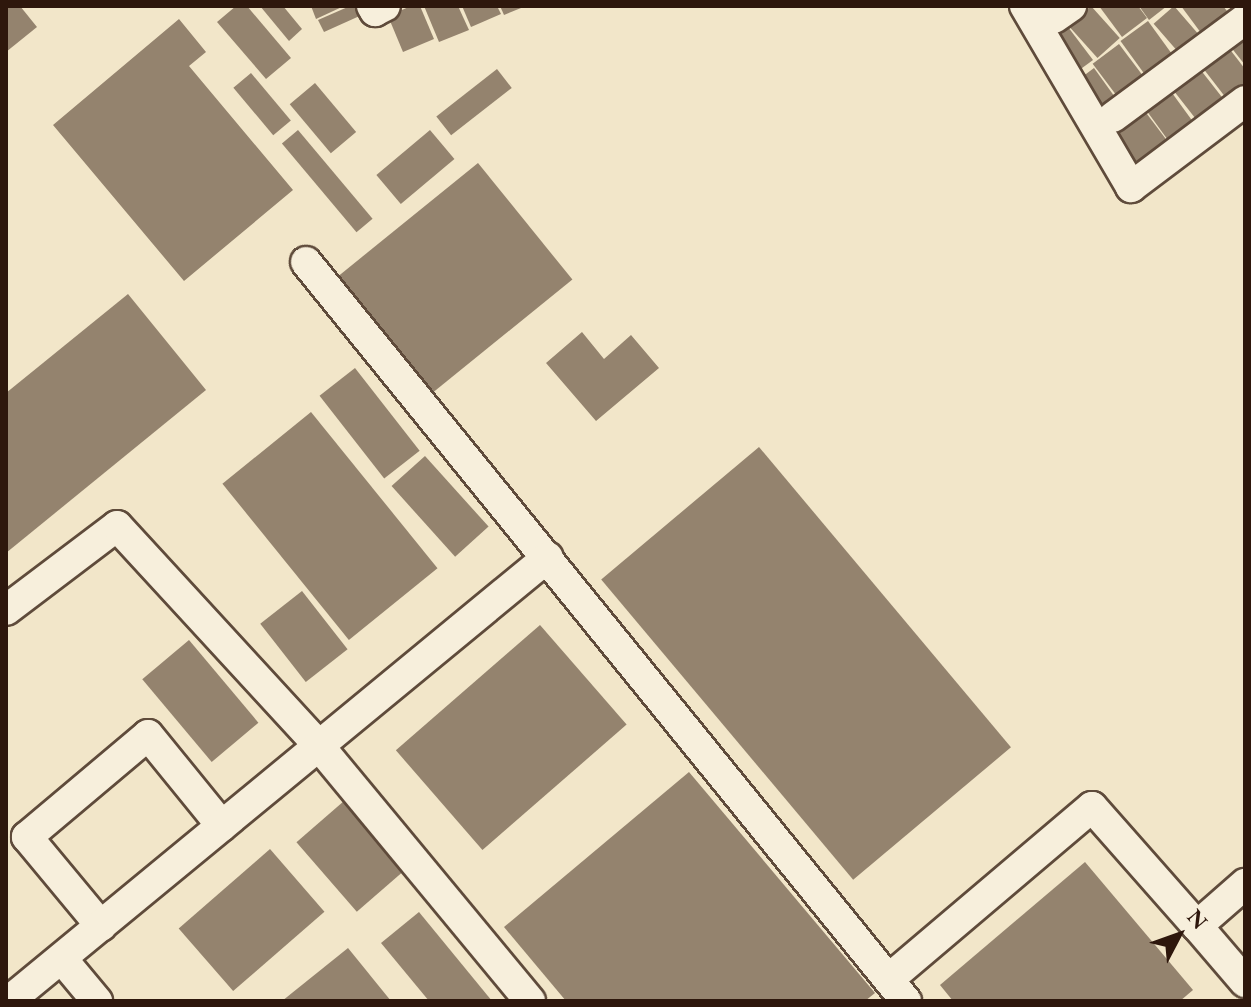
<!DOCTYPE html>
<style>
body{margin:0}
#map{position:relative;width:1251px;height:1007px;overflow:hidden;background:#f2e6c9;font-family:"EB Garamond",serif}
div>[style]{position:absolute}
.building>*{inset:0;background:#94836e;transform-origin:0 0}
.roads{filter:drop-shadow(2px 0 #5f4b3b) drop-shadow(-2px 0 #5f4b3b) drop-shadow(0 2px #5f4b3b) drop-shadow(0 -2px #5f4b3b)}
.minor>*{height:30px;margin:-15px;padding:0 15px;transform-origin:15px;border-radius:15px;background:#f7efdc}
span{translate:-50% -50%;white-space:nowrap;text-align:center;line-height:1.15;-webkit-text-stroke:6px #f7efdc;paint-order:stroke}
.frame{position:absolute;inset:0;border:8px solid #2e170c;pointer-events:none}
.north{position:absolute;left:1139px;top:895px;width:80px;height:80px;-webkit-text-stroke:6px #f7efdc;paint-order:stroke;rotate:49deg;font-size:22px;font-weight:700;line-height:32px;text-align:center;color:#2e170c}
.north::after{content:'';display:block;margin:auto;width:28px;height:36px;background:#2e170c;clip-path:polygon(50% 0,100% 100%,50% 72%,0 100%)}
</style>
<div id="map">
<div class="building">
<div style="clip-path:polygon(6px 6px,20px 6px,37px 27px,6px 52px)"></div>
<div style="clip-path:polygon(236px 6px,247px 6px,291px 58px,266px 79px,217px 22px)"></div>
<div style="clip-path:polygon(260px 6px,283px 6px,302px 29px,289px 41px)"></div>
<div style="clip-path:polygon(311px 6px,344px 6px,316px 19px)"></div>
<div style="clip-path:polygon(350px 6px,360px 6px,364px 14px,324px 32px,318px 20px)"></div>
<div style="clip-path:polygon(411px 6px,420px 6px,434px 39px,403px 52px,388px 16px)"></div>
<div style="clip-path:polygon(424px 6px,458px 6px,469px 30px,439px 42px)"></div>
<div style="clip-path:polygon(462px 6px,497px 6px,501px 14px,471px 27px)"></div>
<div style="clip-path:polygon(500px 6px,526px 6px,504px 15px)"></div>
<div style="left:1091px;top:6px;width:43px;height:30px;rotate:48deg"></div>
<div style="clip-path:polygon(1099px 6px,1138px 6px,1147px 18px,1122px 37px)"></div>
<div style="clip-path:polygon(1139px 6px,1167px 6px,1149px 20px)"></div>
<div style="left:1174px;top:6px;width:41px;height:27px;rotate:49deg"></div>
<div style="clip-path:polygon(1181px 6px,1223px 6px,1231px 16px,1204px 37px)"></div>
<div style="clip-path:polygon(179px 19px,206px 52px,189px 66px,293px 190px,184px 281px,53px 125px)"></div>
<div style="left:1148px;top:21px;width:46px;height:34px;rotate:54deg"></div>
<div style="clip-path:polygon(1065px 23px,1093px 60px,1078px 71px,1056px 30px)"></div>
<div style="clip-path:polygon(1245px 35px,1245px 65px,1230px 46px)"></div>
<div style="clip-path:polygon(1225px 43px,1245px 69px,1245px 84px,1226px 98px,1199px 63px)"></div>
<div style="left:1119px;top:44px;width:45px;height:33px;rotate:53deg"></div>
<div style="left:1196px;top:64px;width:49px;height:34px;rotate:52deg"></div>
<div style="clip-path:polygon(1094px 68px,1117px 100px,1101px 112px,1082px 77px)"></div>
<div style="left:497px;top:69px;width:24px;height:77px;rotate:52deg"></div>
<div style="left:251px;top:73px;width:62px;height:23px;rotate:50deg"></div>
<div style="left:315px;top:83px;width:64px;height:33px;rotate:50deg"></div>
<div style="left:1167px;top:86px;width:47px;height:31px;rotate:54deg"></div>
<div style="left:1141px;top:106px;width:45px;height:40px;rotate:53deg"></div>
<div style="left:298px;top:130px;width:116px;height:21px;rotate:50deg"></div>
<div style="left:430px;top:130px;width:38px;height:70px;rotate:50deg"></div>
<div style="left:478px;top:163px;width:150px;height:191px;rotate:51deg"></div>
<div style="clip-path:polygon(128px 294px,206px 390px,6px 553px,6px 393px)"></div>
<div style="clip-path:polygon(582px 332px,604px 359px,631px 335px,659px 368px,596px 421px,546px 363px)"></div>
<div style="left:355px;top:368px;width:105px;height:45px;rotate:52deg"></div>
<div style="left:311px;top:412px;width:201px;height:114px;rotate:51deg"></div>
<div style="left:759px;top:447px;width:392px;height:206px;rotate:50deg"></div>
<div style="left:425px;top:456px;width:95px;height:45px;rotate:48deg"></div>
<div style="left:302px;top:591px;width:74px;height:53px;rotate:52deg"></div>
<div style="left:540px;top:625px;width:132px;height:191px;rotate:49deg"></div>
<div style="left:189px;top:640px;width:108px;height:61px;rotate:50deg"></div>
<div style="clip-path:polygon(689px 772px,875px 993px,865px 1001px,566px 1001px,504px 927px)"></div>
<div style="left:344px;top:801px;width:92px;height:63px;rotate:49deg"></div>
<div style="left:270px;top:849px;width:83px;height:121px;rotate:49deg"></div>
<div style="clip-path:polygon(1085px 862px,1193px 990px,1180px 1001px,953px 1001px,940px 985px)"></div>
<div style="clip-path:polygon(419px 912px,492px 1001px,429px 1001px,381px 943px)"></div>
<div style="clip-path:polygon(348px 948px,391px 1001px,282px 1001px)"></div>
</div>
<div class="roads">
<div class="minor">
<div style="left:372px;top:6px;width:6px;rotate:59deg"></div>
<div style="left:375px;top:11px;width:11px;rotate:-27deg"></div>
<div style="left:1025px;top:6px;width:210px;rotate:59.6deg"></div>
<div style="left:1131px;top:187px;width:143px;rotate:-37deg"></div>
<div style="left:1054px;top:18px;width:21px;rotate:-35deg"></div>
<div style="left:1113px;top:117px;width:163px;rotate:-36.5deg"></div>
<div style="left:306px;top:262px;width:952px;rotate:50.93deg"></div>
<div style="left:6px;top:610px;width:139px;rotate:-37.1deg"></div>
<div style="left:117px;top:526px;width:299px;rotate:47.4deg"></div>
<div style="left:319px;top:746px;width:331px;rotate:50.4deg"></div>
<div style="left:101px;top:926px;width:116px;rotate:-129.7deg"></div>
<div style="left:27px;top:837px;width:158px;rotate:-40.1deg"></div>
<div style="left:148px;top:735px;width:117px;rotate:50.9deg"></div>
<div style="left:1197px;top:926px;width:74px;rotate:49.4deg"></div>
<div style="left:62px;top:959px;width:55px;rotate:50.2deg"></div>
<div style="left:889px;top:979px;width:266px;rotate:-40.3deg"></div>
<div style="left:1092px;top:807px;width:159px;rotate:48.6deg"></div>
<div style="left:1197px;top:926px;width:64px;rotate:-41.2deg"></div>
<div style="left:9px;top:1001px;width:698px;rotate:-39.48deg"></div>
</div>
</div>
<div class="frame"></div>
<div class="north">N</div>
</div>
